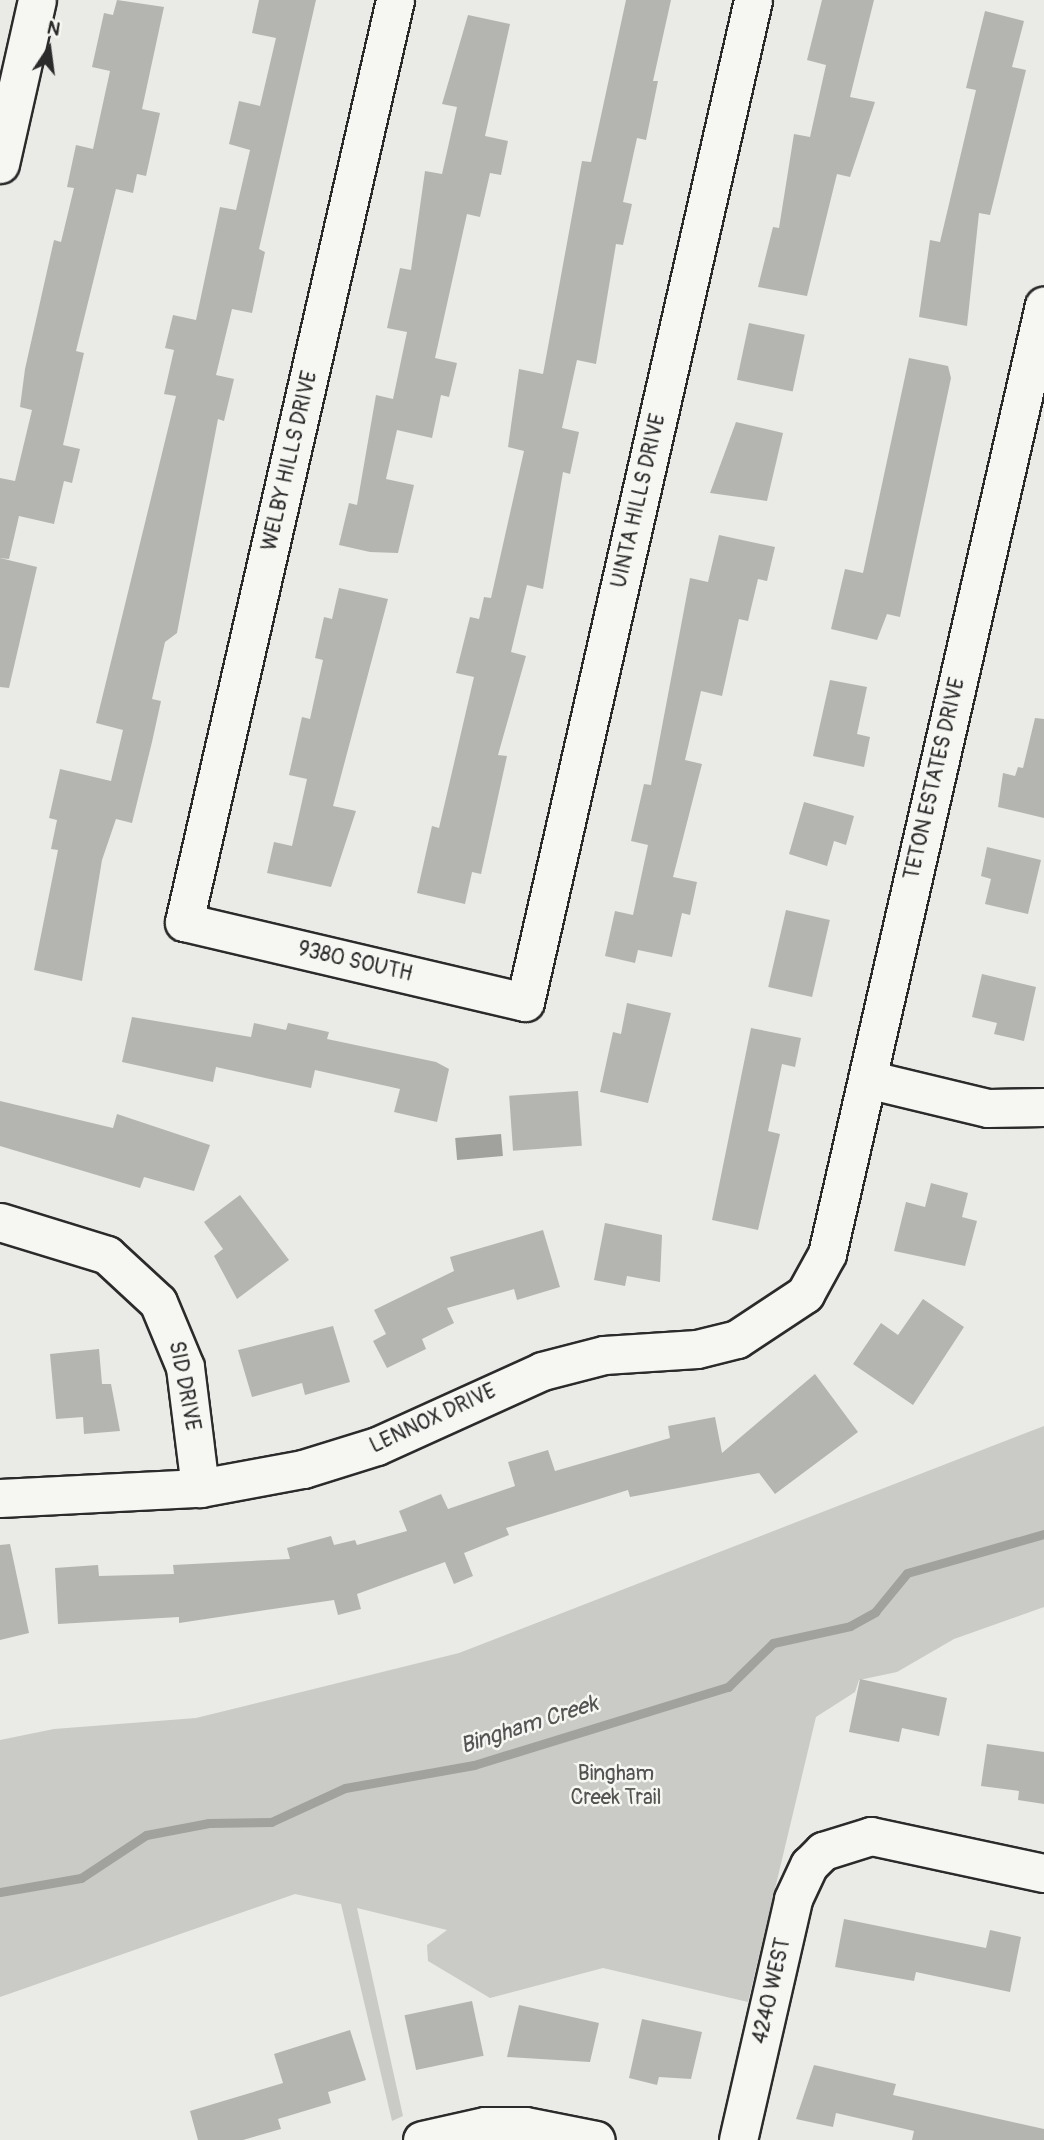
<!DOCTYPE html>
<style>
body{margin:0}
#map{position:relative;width:1044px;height:2140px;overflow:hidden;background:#eaeae6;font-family:Pangolin,sans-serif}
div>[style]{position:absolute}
.green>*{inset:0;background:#cacac7}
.water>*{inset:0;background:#a1a19e;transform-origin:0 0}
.stream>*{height:9px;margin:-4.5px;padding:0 4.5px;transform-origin:4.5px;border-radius:4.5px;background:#a1a19e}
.building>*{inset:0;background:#b4b4b1;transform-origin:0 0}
.roads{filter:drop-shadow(2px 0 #2b2b2b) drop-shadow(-2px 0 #2b2b2b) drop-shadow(0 2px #2b2b2b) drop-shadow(0 -2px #2b2b2b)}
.minor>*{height:37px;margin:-18.5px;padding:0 18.5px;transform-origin:18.5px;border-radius:18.5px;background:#f6f6f2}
span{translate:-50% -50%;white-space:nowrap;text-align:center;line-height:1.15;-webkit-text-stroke:5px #f6f6f2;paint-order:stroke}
.street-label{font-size:21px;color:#2b2b2b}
.park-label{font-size:21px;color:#535352}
.water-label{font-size:23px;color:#545453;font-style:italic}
.north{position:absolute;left:14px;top:14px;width:70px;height:70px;-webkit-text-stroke:5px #f6f6f2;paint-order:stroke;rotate:13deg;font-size:19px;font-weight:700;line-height:28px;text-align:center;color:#2b2b2b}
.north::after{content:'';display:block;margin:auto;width:24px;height:32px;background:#2b2b2b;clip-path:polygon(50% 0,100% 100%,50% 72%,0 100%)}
</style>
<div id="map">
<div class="green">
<div style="clip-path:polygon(1044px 1426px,1044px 1607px,954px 1639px,897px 1672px,859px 1680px,855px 1692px,816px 1717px,748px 2002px,603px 1968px,490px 1998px,428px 1961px,427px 1945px,447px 1930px,357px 1908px,403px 2116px,392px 2121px,341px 1904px,295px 1894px,0 1997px,0 1740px,54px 1729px,196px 1718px,459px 1653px)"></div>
</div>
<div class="water">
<div style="left:501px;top:1134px;width:22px;height:46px;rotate:85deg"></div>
</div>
<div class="stream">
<div style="left:0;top:1892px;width:82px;rotate:-9.8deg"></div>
<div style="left:81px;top:1878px;width:78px;rotate:-33.5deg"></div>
<div style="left:146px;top:1835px;width:64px;rotate:-10.8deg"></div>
<div style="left:209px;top:1823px;width:62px;rotate:-0.9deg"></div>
<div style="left:271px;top:1822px;width:81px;rotate:-24.7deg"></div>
<div style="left:345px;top:1788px;width:131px;rotate:-10.1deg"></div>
<div style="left:474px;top:1765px;width:266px;rotate:-17.1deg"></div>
<div style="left:728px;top:1687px;width:63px;rotate:-44.4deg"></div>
<div style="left:773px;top:1643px;width:79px;rotate:-12.4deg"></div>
<div style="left:850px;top:1626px;width:29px;rotate:-29deg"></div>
<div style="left:875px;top:1612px;width:50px;rotate:-50.6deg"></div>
<div style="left:907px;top:1573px;width:142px;rotate:-15.9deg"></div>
</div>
<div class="building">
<div style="clip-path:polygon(117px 0,164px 7px,142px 109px,160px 113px,146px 176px,137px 174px,133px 193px,116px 189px,76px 351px,84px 353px,63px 445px,80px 449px,72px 483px,64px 481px,54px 524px,19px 516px,9px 559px,0 558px,0 478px,15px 481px,32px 410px,20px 407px,25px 369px,54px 240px,61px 242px,74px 188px,67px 187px,76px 145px,93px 149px,110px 71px,92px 67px,104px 13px,113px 15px)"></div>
<div style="clip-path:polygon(259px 0,316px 0,259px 249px,265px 252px,252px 313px,232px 309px,216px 375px,234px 379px,224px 421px,218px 419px,177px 633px,165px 642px,152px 699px,161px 701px,152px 742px,132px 823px,116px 819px,102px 860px,82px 981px,34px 970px,58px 850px,51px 849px,57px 820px,49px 818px,60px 769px,111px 781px,123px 730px,96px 723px,176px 396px,164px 394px,174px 350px,165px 348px,173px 315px,196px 320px,220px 207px,236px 210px,250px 150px,229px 144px,239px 101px,260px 106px,276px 38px,252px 33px)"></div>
<div style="clip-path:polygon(626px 0,671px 0,653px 81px,658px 81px,646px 140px,637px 138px,623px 202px,632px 204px,623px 245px,616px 244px,596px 364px,577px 360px,562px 428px,579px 432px,570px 474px,563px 472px,543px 589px,527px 585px,511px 652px,526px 656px,498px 755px,507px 756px,481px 874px,472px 872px,465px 904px,417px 893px,432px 826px,439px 828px,474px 677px,456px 673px,470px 617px,479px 619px,484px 597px,491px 598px,524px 451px,508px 447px,519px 369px,543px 374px,582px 161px,591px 162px)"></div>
<div style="clip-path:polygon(822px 0,874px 0,850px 97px,875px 102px,850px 177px,837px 174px,807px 296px,758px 287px,773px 227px,779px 228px,794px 134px,810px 137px,826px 65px,807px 60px)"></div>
<div style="clip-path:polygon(985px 11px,1024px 21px,1012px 67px,1026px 70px,990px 215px,979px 213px,967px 326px,919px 317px,930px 240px,940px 242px,976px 90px,966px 88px)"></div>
<div style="clip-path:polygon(468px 15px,510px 24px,485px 136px,508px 141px,501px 175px,490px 173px,480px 217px,467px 214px,435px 358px,457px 363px,449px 397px,441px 395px,432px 438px,397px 430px,386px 479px,414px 485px,398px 553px,370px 552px,339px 545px,349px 503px,357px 505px,376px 395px,393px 399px,407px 332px,387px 328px,400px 268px,411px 270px,425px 171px,442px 174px,457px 107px,442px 104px)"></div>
<div style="left:749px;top:323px;width:57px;height:58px;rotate:12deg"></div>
<div style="clip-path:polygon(909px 358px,948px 366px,951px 378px,900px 617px,887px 614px,877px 640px,831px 629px,845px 569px,863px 573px)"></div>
<div style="clip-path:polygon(736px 422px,783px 433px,767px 501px,710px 493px)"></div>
<div style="clip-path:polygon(719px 535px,775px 547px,767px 581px,758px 579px,748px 621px,739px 619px,722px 696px,701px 691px,685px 760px,702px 764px,673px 877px,697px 882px,690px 915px,682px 913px,672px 957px,638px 950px,635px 963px,605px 956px,615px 911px,633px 915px,648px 845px,631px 841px,644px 784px,651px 785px,690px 578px,708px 582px)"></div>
<div style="clip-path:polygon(0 558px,37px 567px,9px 688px,0 687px)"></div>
<div style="clip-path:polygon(339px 588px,388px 599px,333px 806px,356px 811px,331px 887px,267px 873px,274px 842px,292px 846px,307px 779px,289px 775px,302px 717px,310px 719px,323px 660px,315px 658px,324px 617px,332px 619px)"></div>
<div style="clip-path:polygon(830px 680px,867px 687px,857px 734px,870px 737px,864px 767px,813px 756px)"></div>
<div style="clip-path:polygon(1035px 718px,1044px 719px,1044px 818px,998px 807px,1003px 773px,1015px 776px,1018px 767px,1023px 768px)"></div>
<div style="clip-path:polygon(804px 802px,854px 816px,846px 845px,834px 841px,827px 866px,789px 854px)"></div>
<div style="clip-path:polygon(987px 847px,1041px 860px,1028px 914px,985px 904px,991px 879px,981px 876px)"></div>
<div style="left:786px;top:910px;width:45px;height:79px;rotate:13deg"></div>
<div style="clip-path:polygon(982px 974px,1036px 987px,1024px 1041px,994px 1034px,997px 1023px,972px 1017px)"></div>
<div style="clip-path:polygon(627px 1003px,671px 1013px,648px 1103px,600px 1092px,613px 1032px,621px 1034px)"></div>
<div style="clip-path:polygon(132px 1017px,251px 1037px,254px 1023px,286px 1030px,288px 1023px,329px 1032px,327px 1039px,436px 1062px,449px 1069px,437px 1122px,394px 1112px,400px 1089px,315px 1070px,311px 1088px,216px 1067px,213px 1082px,122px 1062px)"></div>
<div style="clip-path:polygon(751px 1028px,801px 1038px,795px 1067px,782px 1064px,768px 1131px,780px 1134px,758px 1230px,712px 1220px)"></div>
<div style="left:578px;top:1091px;width:55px;height:69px;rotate:86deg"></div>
<div style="clip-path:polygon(0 1101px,113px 1128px,117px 1114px,210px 1145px,194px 1191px,144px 1177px,140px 1188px,0 1146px)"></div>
<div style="clip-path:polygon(931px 1183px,968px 1193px,962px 1217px,977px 1221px,965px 1266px,894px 1251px,906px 1202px,925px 1207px)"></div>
<div style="clip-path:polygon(240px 1195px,289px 1260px,237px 1299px,214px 1256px,223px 1249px,204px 1222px)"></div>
<div style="clip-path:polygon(605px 1223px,662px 1235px,660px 1282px,627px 1276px,625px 1286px,594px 1280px)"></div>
<div style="clip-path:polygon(543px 1230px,560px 1287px,517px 1300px,514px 1289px,447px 1308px,454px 1323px,422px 1339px,426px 1349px,387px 1368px,373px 1341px,386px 1334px,374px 1310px,454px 1271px,450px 1257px)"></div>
<div style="clip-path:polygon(923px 1299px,964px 1327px,913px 1405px,853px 1364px,881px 1323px,898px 1335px)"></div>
<div style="clip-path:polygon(333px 1326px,350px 1382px,305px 1395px,302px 1383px,252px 1397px,238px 1350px)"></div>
<div style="clip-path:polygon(99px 1349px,102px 1384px,111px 1384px,120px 1431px,84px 1434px,83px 1417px,56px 1419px,50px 1354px)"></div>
<div style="clip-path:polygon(815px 1374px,858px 1432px,775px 1494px,759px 1473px,630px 1497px,628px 1490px,506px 1528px,509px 1535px,464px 1553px,473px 1576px,454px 1584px,445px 1562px,357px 1594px,361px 1609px,338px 1615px,334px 1600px,179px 1623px,179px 1617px,58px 1624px,55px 1568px,98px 1565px,99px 1576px,174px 1574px,173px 1565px,290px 1559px,287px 1548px,331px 1536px,334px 1545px,355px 1540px,357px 1545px,407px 1531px,399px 1511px,441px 1494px,448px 1509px,515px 1486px,508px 1462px,548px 1450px,555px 1471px,670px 1438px,668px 1426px,715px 1417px,722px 1453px)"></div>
<div style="clip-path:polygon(10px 1544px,29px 1633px,0 1640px,0 1545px)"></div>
<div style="clip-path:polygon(860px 1679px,947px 1698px,939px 1736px,902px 1728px,899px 1742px,849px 1732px)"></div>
<div style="clip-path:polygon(987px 1744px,1044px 1752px,1044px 1804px,1018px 1800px,1019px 1791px,981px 1786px)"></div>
<div style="clip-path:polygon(844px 1919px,986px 1948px,990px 1930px,1021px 1937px,1010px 1992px,916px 1972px,914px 1981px,835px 1967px)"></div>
<div style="left:472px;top:2001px;width:56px;height:69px;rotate:78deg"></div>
<div style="clip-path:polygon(519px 2005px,599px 2023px,590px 2062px,507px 2057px)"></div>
<div style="clip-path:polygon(642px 2019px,702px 2032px,691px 2079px,659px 2077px,657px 2085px,629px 2078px)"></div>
<div style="clip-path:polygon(350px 2030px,366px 2080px,328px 2092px,331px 2103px,278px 2119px,281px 2129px,243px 2140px,198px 2140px,190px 2111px,283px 2083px,274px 2054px)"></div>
<div style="clip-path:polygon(814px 2065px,896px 2084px,893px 2095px,1044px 2129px,1044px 2140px,912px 2140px,914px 2131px,836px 2113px,833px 2127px,796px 2119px)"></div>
</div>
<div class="roads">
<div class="minor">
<div style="left:395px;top:0;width:946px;rotate:102.89deg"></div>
<div style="left:184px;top:922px;width:350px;rotate:13.2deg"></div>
<div style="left:525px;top:1002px;width:1028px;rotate:-77.18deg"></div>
<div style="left:0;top:164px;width:168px;rotate:-77.3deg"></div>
<div style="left:867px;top:1079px;width:124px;rotate:13.5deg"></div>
<div style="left:988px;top:1108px;width:56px;rotate:-1deg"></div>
<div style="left:0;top:1222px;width:112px;rotate:17.1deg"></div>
<div style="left:107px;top:1255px;width:69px;rotate:42.7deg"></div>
<div style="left:158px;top:1302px;width:70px;rotate:67.4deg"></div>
<div style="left:185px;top:1367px;width:122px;rotate:82.9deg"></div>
<div style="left:0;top:1498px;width:200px;rotate:-2.9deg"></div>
<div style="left:200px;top:1488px;width:105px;rotate:-10.5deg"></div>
<div style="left:303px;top:1469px;width:77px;rotate:-17.3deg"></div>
<div style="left:377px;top:1446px;width:181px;rotate:-24.4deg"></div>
<div style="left:542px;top:1371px;width:64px;rotate:-14.5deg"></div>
<div style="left:604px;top:1355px;width:93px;rotate:-3.7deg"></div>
<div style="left:697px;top:1349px;width:41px;rotate:-14deg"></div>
<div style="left:737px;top:1339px;width:82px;rotate:-33.5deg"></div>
<div style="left:805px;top:1294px;width:46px;rotate:-61.2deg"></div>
<div style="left:827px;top:1254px;width:973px;rotate:-77.12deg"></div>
<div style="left:422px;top:2140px;width:65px;rotate:-12.5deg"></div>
<div style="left:485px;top:2126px;width:40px"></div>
<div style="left:525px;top:2126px;width:72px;rotate:11.2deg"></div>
<div style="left:738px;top:2140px;width:247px;rotate:-77.1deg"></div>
<div style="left:793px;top:1899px;width:38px;rotate:-65deg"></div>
<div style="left:809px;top:1865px;width:20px;rotate:-45deg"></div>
<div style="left:823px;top:1851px;width:50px;rotate:-17.4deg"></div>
<div style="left:871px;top:1836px;width:177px;rotate:12.1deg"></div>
</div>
</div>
<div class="street-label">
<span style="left:290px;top:461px;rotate:-77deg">WELBY HILLS DRIVE</span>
<span style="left:639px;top:501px;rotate:-77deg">UINTA HILLS DRIVE</span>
<span style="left:935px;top:779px;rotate:-77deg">TETON ESTATES DRIVE</span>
<span style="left:355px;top:962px;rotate:13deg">9380 SOUTH</span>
<span style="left:184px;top:1386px;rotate:79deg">SID DRIVE</span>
<span style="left:433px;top:1419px;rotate:-25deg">LENNOX DRIVE</span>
<span style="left:772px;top:1991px;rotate:-77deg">4240 WEST</span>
</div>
<div class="park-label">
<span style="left:616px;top:1786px">Bingham<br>Creek Trail</span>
</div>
<div class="water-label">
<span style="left:529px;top:1725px;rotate:-18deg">Bingham Creek</span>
</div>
<div class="north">N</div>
</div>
